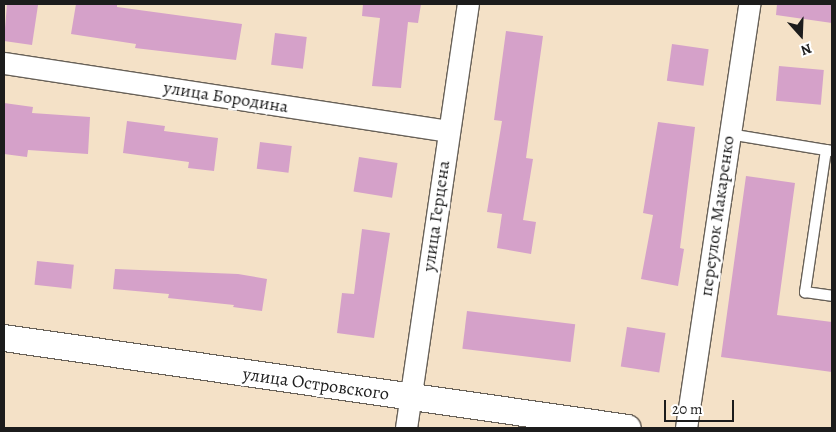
<!DOCTYPE html>
<meta charset="utf-8">
<style>
body{margin:0}
#map{position:relative;width:836px;height:432px;overflow:hidden;background:#f4e1c7;font-family:Alegreya,serif}
div>[style]{position:absolute}
.building>*{inset:0;background:#d5a1c9;transform-origin:0 0}
.roads{filter:drop-shadow(1px 0 #686158) drop-shadow(-1px 0 #686158) drop-shadow(0 1px #686158) drop-shadow(0 -1px #686158)}
.service>*{height:10px;margin:-5px;padding:0 5px;transform-origin:5px;border-radius:5px;background:#fff}
.minor>*{height:21px;margin:-10.5px;padding:0 10.5px;transform-origin:10.5px;border-radius:10.5px;background:#fff}
.tertiary>*{height:26px;margin:-13px;padding:0 13px;transform-origin:13px;border-radius:13px;background:#fff}
span{translate:-50% -50%;white-space:nowrap;text-align:center;line-height:1.15;-webkit-text-stroke:5px #fff;paint-order:stroke}
.street-label{font-size:18px;color:#1c1c1c}
.frame{position:absolute;inset:0;border:5px solid #1c1c1c;pointer-events:none}
.north{position:absolute;left:776px;top:10px;width:50px;height:50px;-webkit-text-stroke:4px #fff;paint-order:stroke;rotate:160deg;font-size:14px;font-weight:700;line-height:20px;text-align:center;color:#1c1c1c}
.north::after{content:'';display:block;margin:auto;width:18px;height:22px;background:#1c1c1c;clip-path:polygon(50% 0,100% 100%,50% 72%,0 100%)}
.scale{position:absolute;left:664px;top:400px;width:70px;height:22px;box-sizing:border-box;border:2px solid #1c1c1c;border-top:0;padding-left:6px;font-size:15px;line-height:18px;white-space:nowrap;color:#1c1c1c;-webkit-text-stroke:4px #fff;paint-order:stroke}
</style>
<div id="map">
<div class="building">
<div style="clip-path:polygon(7px 4px,38px 5px,32px 45px,4px 41px)"></div>
<div style="clip-path:polygon(76px 4px,117px 4px,117px 7px,242px 24px,236px 60px,135px 48px,136px 44px,71px 34px)"></div>
<div style="clip-path:polygon(363px 4px,421px 4px,418px 23px,408px 22px,401px 88px,372px 86px,380px 18px,362px 16px)"></div>
<div style="clip-path:polygon(777px 4px,832px 4px,832px 23px,776px 15px)"></div>
<div style="clip-path:polygon(506px 31px,543px 36px,526px 158px,533px 159px,523px 220px,536px 222px,531px 254px,497px 248px,502px 214px,487px 212px,502px 121px,494px 120px)"></div>
<div style="left:275px;top:33px;width:32px;height:32px;rotate:7deg"></div>
<div style="left:672px;top:44px;width:37px;height:37px;rotate:8deg"></div>
<div style="left:779px;top:66px;width:45px;height:35px;rotate:5deg"></div>
<div style="clip-path:polygon(4px 103px,33px 107px,32px 113px,90px 117px,88px 154px,28px 150px,27px 157px,4px 154px)"></div>
<div style="clip-path:polygon(127px 121px,165px 126px,164px 131px,218px 138px,214px 171px,188px 168px,189px 162px,123px 153px)"></div>
<div style="clip-path:polygon(658px 122px,695px 127px,680px 248px,684px 249px,678px 286px,641px 279px,653px 215px,643px 213px)"></div>
<div style="left:260px;top:142px;width:32px;height:27px;rotate:7deg"></div>
<div style="left:359px;top:157px;width:39px;height:35px;rotate:9deg"></div>
<div style="clip-path:polygon(746px 176px,795px 183px,777px 315px,832px 322px,832px 372px,721px 357px)"></div>
<div style="clip-path:polygon(362px 229px,390px 233px,374px 338px,337px 333px,342px 293px,354px 294px)"></div>
<div style="left:37px;top:261px;width:37px;height:24px;rotate:6deg"></div>
<div style="clip-path:polygon(115px 269px,238px 274px,267px 279px,262px 311px,233px 307px,234px 305px,168px 298px,169px 294px,113px 289px)"></div>
<div style="left:467px;top:311px;width:109px;height:38px;rotate:7deg"></div>
<div style="left:627px;top:327px;width:39px;height:40px;rotate:9deg"></div>
</div>
<div class="roads">
<div class="service">
<div style="left:729px;top:134px;width:98px;rotate:9.4deg"></div>
<div style="left:832px;top:151px;width:6px;rotate:-171deg"></div>
<div style="left:826px;top:150px;width:144px;rotate:98.4deg"></div>
<div style="left:805px;top:292px;width:27px;rotate:8deg"></div>
</div>
<div class="minor">
<div style="left:4px;top:63px;width:450px;rotate:8.7deg"></div>
<div style="left:406px;top:428px;width:429px;rotate:-81.7deg"></div>
<div style="left:686px;top:428px;width:429px;rotate:-81.5deg"></div>
</div>
<div class="tertiary">
<div style="left:4px;top:338px;width:630px;rotate:8.21deg"></div>
</div>
</div>
<div class="street-label">
<span style="left:226px;top:97px;rotate:9deg">улица Бородина</span>
<span style="left:436px;top:216px;rotate:-82deg">улица Герцена</span>
<span style="left:717px;top:216px;rotate:-82deg">переулок Макаренко</span>
<span style="left:316px;top:384px;rotate:8deg">улица Островского</span>
</div>
<div class="frame"></div>
<div class="north">N</div>
<div class="scale">20 m</div>
</div>
